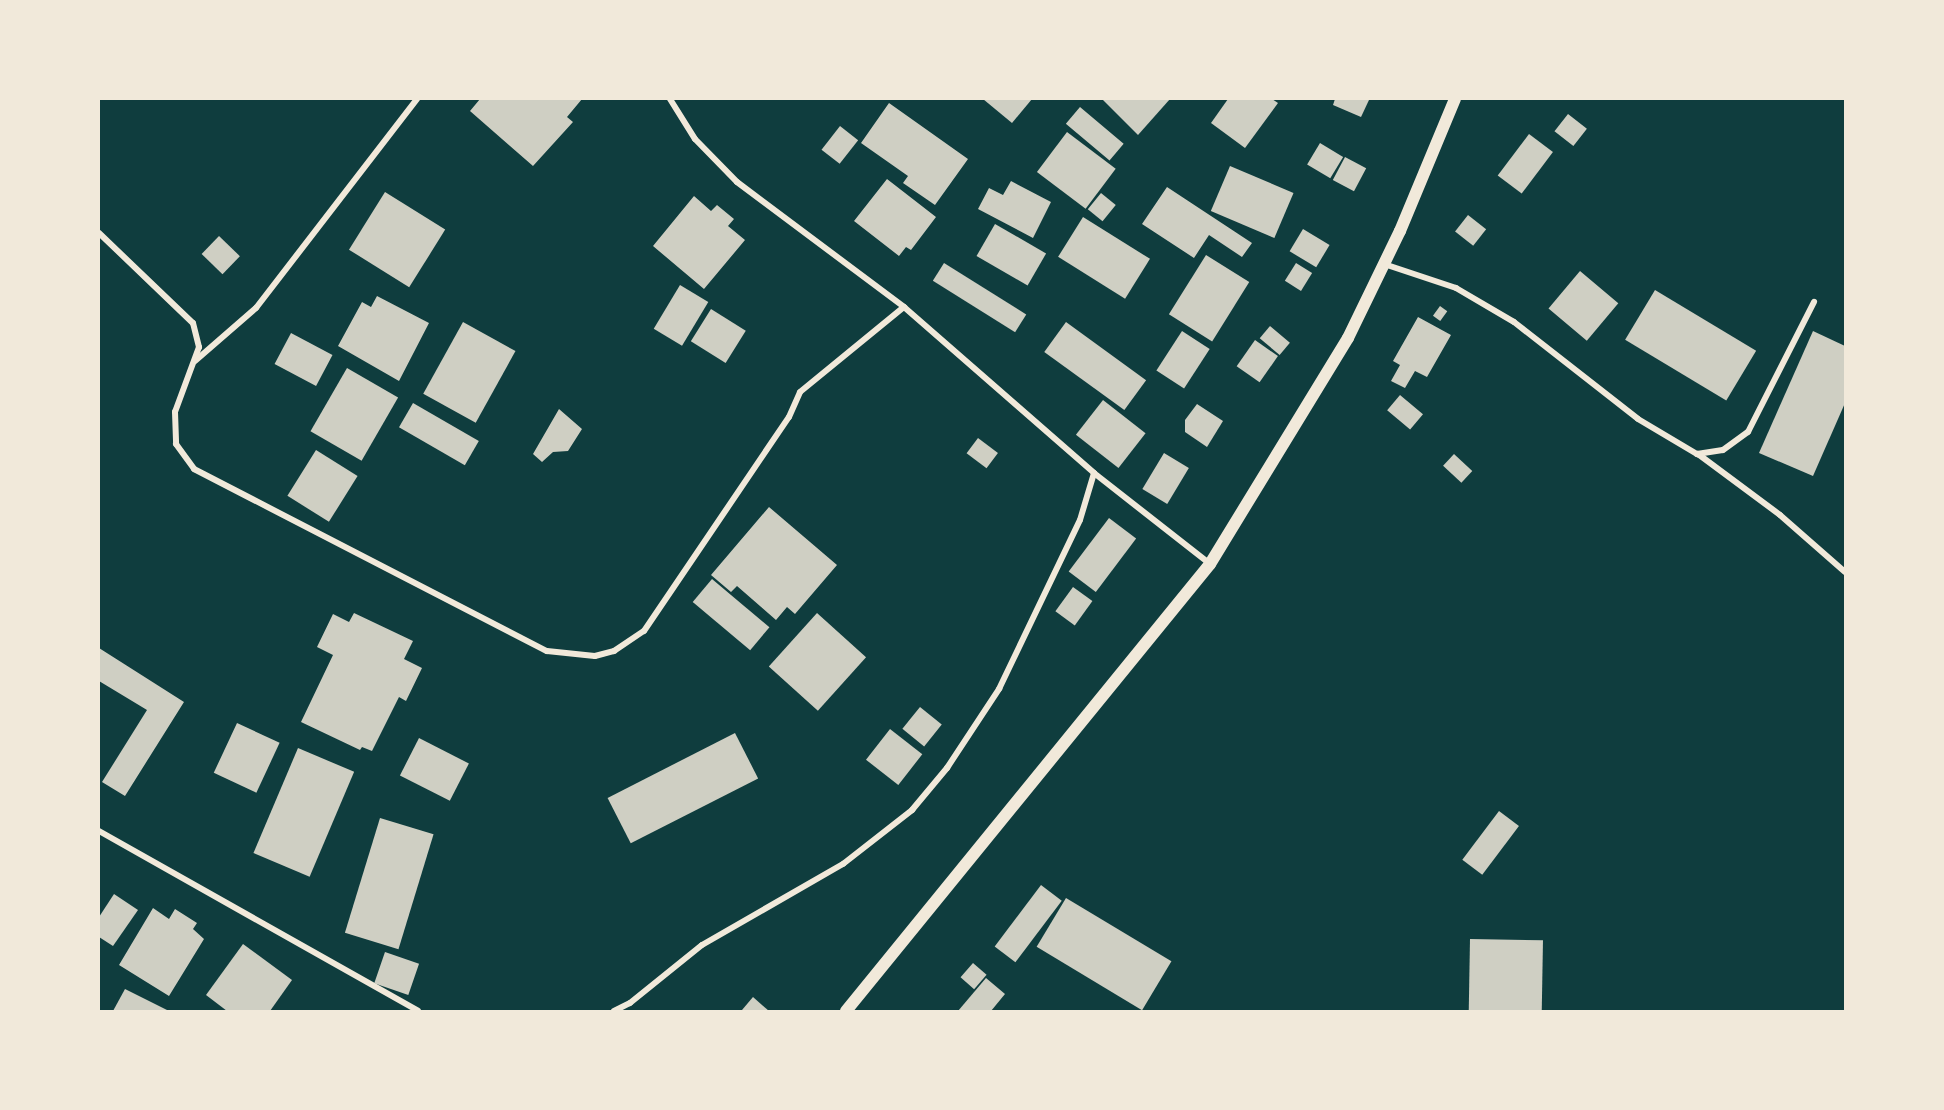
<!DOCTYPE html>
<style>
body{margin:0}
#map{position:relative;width:1944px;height:1110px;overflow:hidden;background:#0f3d3e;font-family:"Noto Serif",serif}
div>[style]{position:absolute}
.building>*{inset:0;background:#cfcfc3;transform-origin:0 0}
.minor>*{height:6px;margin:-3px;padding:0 3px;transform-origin:3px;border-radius:3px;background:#f1e9da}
.secondary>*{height:12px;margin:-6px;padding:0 6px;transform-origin:6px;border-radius:6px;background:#f1e9da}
span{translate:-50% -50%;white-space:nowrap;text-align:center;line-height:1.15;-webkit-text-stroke:6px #f1e9da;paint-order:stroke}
.frame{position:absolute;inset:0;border:100px solid #f1e9da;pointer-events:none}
</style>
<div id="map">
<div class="building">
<div style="clip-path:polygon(480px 99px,582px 99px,567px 117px,573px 122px,533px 166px,470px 111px)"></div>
<div style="clip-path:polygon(983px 99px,1032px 99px,1012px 123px)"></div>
<div style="clip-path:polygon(1102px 99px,1170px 99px,1138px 135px)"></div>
<div style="clip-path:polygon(1228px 99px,1272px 99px,1278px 103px,1245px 148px,1211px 123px)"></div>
<div style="clip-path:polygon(1335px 99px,1366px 99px,1369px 100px,1361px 117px,1333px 105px)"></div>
<div style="clip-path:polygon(889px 103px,968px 159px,935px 205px,903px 183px,908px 176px,861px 143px)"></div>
<div style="left:1080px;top:107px;width:57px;height:22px;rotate:40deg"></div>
<div style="left:1568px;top:114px;width:24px;height:22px;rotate:38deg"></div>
<div style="left:840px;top:126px;width:23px;height:30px;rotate:38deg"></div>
<div style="left:1067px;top:132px;width:61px;height:50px;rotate:37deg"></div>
<div style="left:1529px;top:134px;width:30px;height:52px;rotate:37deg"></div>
<div style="left:1320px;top:143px;width:27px;height:25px;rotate:31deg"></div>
<div style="left:1345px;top:157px;width:24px;height:26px;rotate:28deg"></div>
<div style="left:1230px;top:166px;width:69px;height:49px;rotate:23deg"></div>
<div style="clip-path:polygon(887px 179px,936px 217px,911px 250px,906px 247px,899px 256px,854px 221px)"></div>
<div style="clip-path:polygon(1011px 181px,1051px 202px,1033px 238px,978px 209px,989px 188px,1003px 195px)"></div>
<div style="clip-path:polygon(1167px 187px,1252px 243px,1242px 257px,1209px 235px,1194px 258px,1142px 224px)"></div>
<div style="left:385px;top:192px;width:71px;height:68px;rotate:32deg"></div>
<div style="left:1101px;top:193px;width:19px;height:21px;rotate:39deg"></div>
<div style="clip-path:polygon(694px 196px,711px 211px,717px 205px,734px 219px,728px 226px,745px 240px,704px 289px,653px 246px)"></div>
<div style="left:1468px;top:215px;width:23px;height:21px;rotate:38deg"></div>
<div style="left:1083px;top:217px;width:79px;height:47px;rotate:32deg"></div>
<div style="left:995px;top:224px;width:59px;height:37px;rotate:30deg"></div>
<div style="left:1303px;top:229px;width:31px;height:26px;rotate:31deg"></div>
<div style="left:219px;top:236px;width:29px;height:25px;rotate:44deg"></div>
<div style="left:1206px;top:255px;width:51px;height:70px;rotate:32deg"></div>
<div style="left:944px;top:263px;width:97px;height:21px;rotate:32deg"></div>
<div style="left:1296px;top:263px;width:19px;height:21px;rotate:32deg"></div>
<div style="left:1580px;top:271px;width:50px;height:49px;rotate:40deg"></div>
<div style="left:680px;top:285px;width:33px;height:51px;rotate:31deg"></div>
<div style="left:1655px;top:290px;width:118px;height:58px;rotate:31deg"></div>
<div style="clip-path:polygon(377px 296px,429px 323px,399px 381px,338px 346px,362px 302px,371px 307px)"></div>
<div style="left:1440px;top:306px;width:9px;height:12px;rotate:36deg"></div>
<div style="left:711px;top:309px;width:41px;height:38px;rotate:32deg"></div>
<div style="clip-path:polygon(1418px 317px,1451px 335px,1427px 377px,1415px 371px,1405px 388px,1391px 381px,1400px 365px,1393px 361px)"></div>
<div style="left:463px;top:322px;width:60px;height:82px;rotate:29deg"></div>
<div style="left:1066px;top:322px;width:99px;height:37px;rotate:36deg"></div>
<div style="left:1270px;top:326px;width:26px;height:16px;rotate:40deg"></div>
<div style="left:1182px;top:331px;width:33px;height:47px;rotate:33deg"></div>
<div style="clip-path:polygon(1813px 331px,1845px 346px,1845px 403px,1813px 476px,1759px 453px)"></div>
<div style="left:291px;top:333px;width:47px;height:35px;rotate:28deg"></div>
<div style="left:1255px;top:340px;width:28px;height:32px;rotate:35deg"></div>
<div style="left:347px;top:368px;width:59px;height:73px;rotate:30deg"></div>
<div style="left:1400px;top:395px;width:30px;height:20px;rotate:40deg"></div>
<div style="left:1103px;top:400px;width:54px;height:44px;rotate:38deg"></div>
<div style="left:413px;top:403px;width:76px;height:28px;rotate:30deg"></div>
<div style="clip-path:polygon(1197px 404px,1223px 421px,1207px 447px,1185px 432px,1185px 420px)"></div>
<div style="clip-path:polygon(559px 409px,582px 429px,568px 451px,553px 452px,542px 462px,533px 454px)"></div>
<div style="left:978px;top:438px;width:25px;height:19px;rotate:37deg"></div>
<div style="left:316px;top:450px;width:49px;height:54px;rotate:32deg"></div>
<div style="left:1164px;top:453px;width:29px;height:42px;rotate:31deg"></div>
<div style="left:1454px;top:454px;width:25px;height:16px;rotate:43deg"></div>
<div style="clip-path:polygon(769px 507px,837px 565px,795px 614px,787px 607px,776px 620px,737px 586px,731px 592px,711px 575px)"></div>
<div style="left:1109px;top:518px;width:34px;height:67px;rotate:37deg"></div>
<div style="left:712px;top:579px;width:75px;height:30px;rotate:40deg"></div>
<div style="left:1073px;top:587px;width:24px;height:30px;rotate:36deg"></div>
<div style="clip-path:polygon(354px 613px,413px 641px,404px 659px,422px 668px,406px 701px,399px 697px,372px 751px,362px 747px,360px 750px,301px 722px,333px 655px,317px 647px,333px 614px,349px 622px)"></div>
<div style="left:817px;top:613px;width:66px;height:72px;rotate:42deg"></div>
<div style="clip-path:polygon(99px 648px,184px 702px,125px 796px,102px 782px,147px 710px,99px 681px)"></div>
<div style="left:920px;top:707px;width:28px;height:28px;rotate:39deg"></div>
<div style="left:237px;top:723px;width:47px;height:55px;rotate:25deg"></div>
<div style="left:890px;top:729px;width:41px;height:39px;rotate:38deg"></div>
<div style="left:735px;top:733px;width:51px;height:143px;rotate:63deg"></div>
<div style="left:419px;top:738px;width:56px;height:42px;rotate:27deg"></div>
<div style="left:298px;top:748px;width:61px;height:114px;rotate:23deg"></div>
<div style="left:1499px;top:811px;width:25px;height:61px;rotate:37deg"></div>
<div style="left:380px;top:818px;width:56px;height:120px;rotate:17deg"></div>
<div style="left:1041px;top:885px;width:26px;height:77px;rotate:37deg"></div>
<div style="clip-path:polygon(114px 894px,138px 910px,113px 946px,99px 937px,99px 917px)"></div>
<div style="left:1066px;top:898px;width:123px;height:57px;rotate:31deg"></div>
<div style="clip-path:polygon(153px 908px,169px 919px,175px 909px,197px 923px,193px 929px,204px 939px,169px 996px,119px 965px)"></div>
<div style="left:1470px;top:939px;width:73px;height:72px;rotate:1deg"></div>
<div style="clip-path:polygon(243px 944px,292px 980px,270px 1011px,227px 1011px,206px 995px)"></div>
<div style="left:385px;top:952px;width:36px;height:33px;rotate:19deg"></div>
<div style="left:973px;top:963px;width:18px;height:19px;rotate:41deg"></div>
<div style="clip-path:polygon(986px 978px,1005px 994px,991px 1011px,958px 1011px)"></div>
<div style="clip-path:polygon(125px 989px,169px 1011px,113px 1011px)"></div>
<div style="clip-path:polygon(753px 997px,769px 1011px,742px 1010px)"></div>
</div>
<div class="minor">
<div style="left:670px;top:99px;width:47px;rotate:58deg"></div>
<div style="left:695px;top:139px;width:60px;rotate:45.7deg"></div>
<div style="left:737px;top:182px;width:209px;rotate:36.8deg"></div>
<div style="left:904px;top:307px;width:252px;rotate:41.1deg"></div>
<div style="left:1094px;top:473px;width:147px;rotate:38.1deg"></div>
<div style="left:99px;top:233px;width:130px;rotate:43.8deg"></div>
<div style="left:193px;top:323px;width:25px;rotate:76deg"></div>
<div style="left:199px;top:347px;width:69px;rotate:110.3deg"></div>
<div style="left:175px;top:412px;width:32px;rotate:88deg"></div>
<div style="left:176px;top:444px;width:31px;rotate:54deg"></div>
<div style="left:194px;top:469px;width:397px;rotate:27.3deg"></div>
<div style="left:547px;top:651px;width:48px;rotate:5.9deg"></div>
<div style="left:595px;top:656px;width:20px;rotate:-15deg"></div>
<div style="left:614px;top:651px;width:36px;rotate:-34deg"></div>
<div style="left:644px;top:631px;width:258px;rotate:-55.9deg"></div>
<div style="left:789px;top:417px;width:27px;rotate:-66deg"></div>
<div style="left:800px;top:392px;width:134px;rotate:-39.3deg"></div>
<div style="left:1384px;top:264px;width:76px;rotate:18.4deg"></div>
<div style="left:1456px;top:288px;width:67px;rotate:30.4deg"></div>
<div style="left:1514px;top:322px;width:157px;rotate:38deg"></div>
<div style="left:1638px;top:419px;width:69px;rotate:30.7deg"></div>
<div style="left:1697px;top:454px;width:26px;rotate:-9deg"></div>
<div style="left:1723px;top:450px;width:31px;rotate:-36deg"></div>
<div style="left:1748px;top:432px;width:146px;rotate:-63.1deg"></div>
<div style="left:195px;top:361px;width:81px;rotate:-41deg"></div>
<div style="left:256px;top:308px;width:264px;rotate:-52.4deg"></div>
<div style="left:1698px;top:454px;width:102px;rotate:36.6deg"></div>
<div style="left:1780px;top:515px;width:86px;rotate:41.2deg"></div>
<div style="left:99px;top:831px;width:366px;rotate:29.4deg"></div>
<div style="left:614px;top:1011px;width:18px;rotate:-27deg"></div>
<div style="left:630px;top:1003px;width:92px;rotate:-38.9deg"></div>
<div style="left:702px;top:945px;width:163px;rotate:-29.9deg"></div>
<div style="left:843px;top:864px;width:88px;rotate:-38deg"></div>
<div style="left:912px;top:810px;width:55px;rotate:-50.2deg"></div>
<div style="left:947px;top:768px;width:95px;rotate:-56.6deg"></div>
<div style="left:999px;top:689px;width:187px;rotate:-64.4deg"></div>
<div style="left:1080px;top:520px;width:49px;rotate:-73.4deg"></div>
</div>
<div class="secondary">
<div style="left:846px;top:1011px;width:576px;rotate:-50.84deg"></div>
<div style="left:1210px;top:564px;width:265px;rotate:-58.6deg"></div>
<div style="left:1348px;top:338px;width:119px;rotate:-64.1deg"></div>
<div style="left:1400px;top:231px;width:143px;rotate:-67.4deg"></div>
</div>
<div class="frame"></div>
</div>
